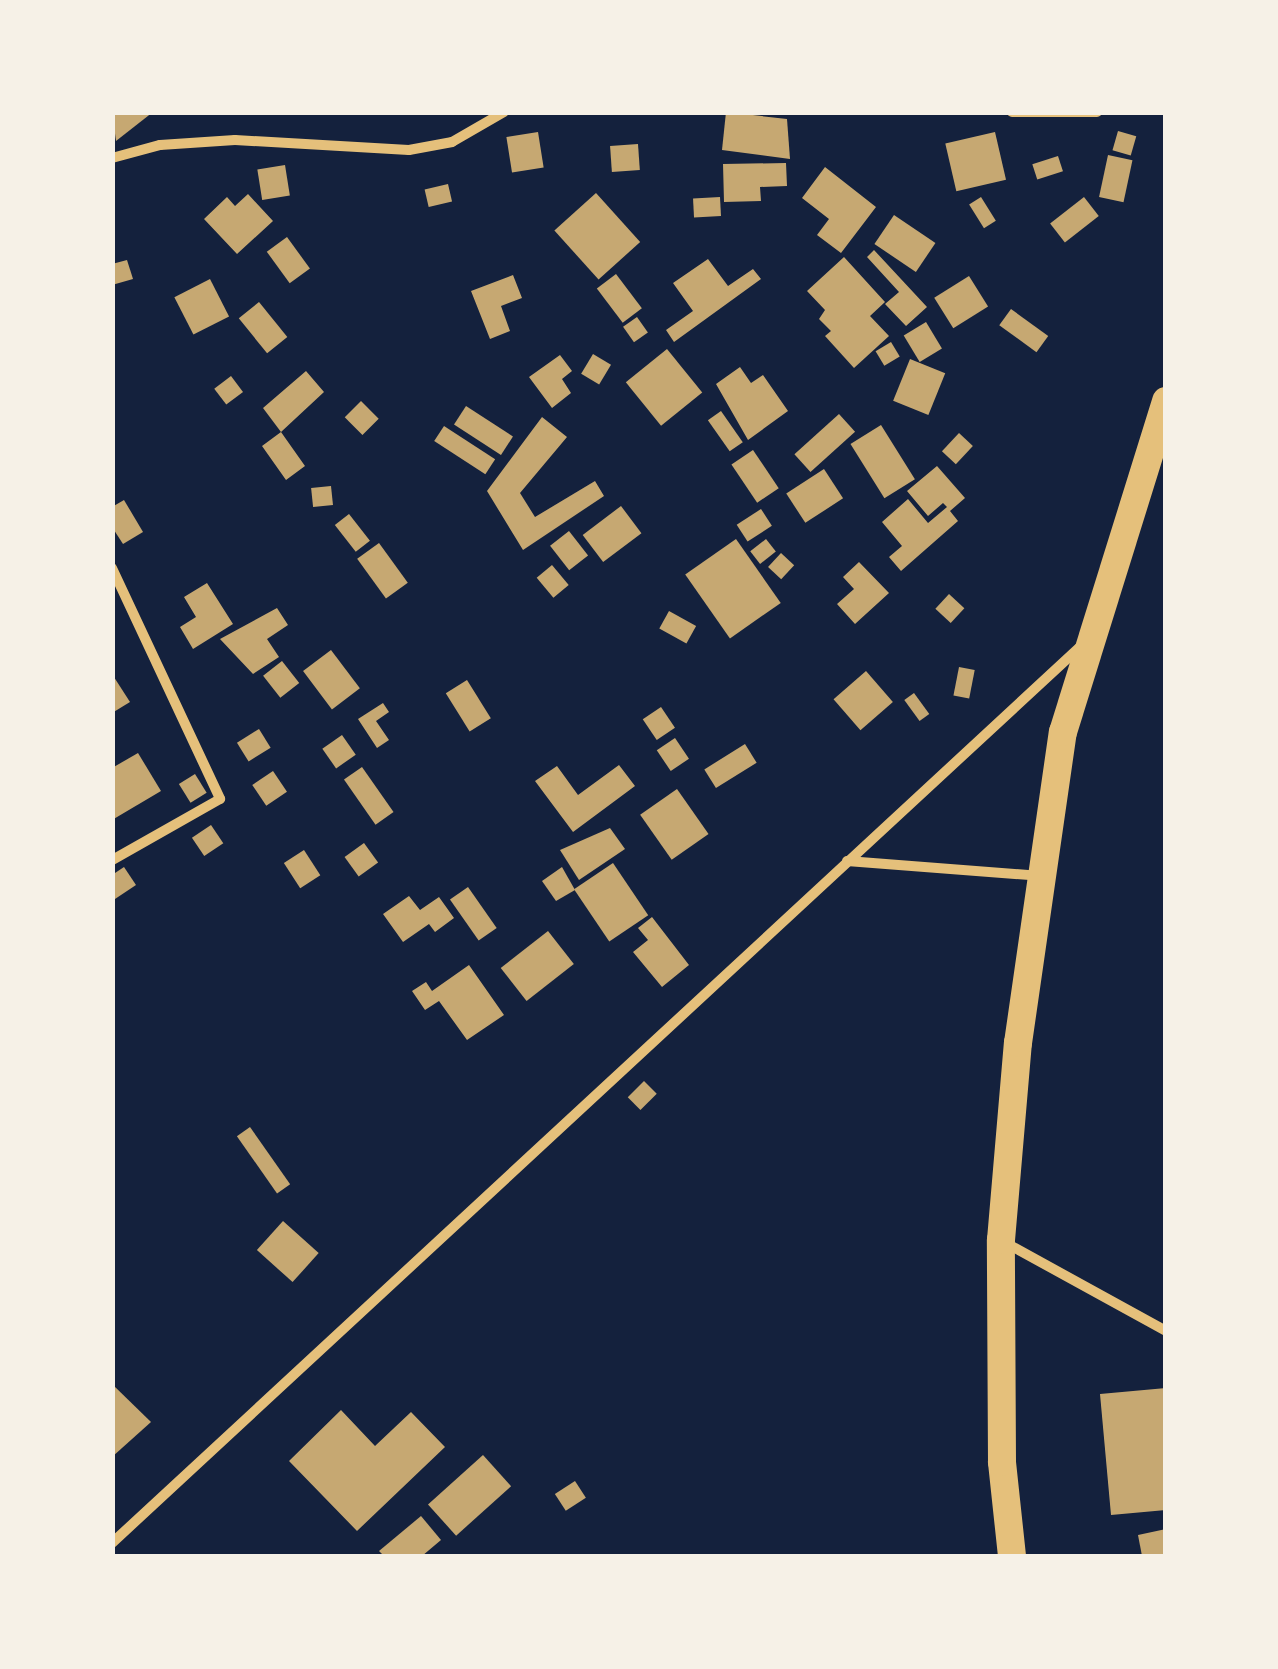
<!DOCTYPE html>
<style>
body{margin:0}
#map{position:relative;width:1278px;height:1669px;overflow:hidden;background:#14213d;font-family:Cabin,sans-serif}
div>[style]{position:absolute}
.building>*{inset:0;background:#c6a872;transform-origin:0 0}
.minor>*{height:10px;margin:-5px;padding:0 5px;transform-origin:5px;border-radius:5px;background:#e5c07b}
.trunk>*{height:28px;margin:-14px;padding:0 14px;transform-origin:14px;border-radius:14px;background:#e5c07b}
span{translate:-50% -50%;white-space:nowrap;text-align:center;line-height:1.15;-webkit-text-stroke:9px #f6f1e7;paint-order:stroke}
.frame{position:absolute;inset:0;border:115px solid #f6f1e7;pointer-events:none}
</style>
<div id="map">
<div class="building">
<div style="clip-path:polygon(112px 112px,153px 112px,116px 141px)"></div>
<div style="clip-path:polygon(726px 112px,787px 119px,790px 159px,722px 150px)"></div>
<div style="left:1118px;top:131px;width:19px;height:20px;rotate:16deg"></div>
<div style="left:538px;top:132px;width:36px;height:32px;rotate:81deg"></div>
<div style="left:995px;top:132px;width:49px;height:51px;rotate:77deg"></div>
<div style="left:638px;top:144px;width:26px;height:28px;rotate:86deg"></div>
<div style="left:1108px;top:155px;width:25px;height:43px;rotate:12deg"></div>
<div style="left:1058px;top:156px;width:16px;height:27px;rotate:72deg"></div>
<div style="clip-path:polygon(786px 163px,787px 186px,760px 187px,761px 201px,724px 202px,723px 164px)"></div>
<div style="left:285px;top:165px;width:31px;height:28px;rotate:81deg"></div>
<div style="clip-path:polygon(825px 167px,876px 207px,841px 253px,817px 235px,829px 219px,802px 198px)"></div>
<div style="left:448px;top:184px;width:18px;height:24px;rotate:77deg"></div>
<div style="left:596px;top:193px;width:66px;height:56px;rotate:48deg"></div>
<div style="clip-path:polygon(248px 194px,273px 221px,237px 254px,204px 219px,227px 197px,235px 206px)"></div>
<div style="left:720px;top:197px;width:19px;height:27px;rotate:87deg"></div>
<div style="left:981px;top:197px;width:28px;height:14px;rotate:58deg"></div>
<div style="left:1084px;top:197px;width:24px;height:43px;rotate:52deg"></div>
<div style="left:894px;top:215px;width:50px;height:35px;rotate:34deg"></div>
<div style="left:287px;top:237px;width:39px;height:25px;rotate:54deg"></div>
<div style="clip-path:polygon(874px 250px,927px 307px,906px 326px,885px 304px,899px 292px,867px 257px)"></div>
<div style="clip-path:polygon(844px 257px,885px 302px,870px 316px,889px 336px,854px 368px,825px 336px,831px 331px,819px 319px,825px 310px,807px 291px)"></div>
<div style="clip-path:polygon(708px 259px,728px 286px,753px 269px,761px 279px,674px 342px,666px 330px,693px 311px,673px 283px)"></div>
<div style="clip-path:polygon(127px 260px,133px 279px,112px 285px,112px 264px)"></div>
<div style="left:616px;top:274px;width:43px;height:24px;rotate:53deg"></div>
<div style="clip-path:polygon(513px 275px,522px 298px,501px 306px,510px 331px,490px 339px,471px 291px)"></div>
<div style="left:969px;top:276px;width:36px;height:41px;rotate:58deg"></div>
<div style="left:210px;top:279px;width:42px;height:40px;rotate:63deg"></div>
<div style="left:259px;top:302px;width:45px;height:26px;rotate:51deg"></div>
<div style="left:1011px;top:309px;width:46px;height:20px;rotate:36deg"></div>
<div style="left:637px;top:317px;width:19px;height:17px;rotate:55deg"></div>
<div style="left:926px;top:322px;width:31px;height:26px;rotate:59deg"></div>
<div style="left:891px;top:342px;width:17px;height:18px;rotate:59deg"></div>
<div style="left:667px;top:349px;width:56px;height:53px;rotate:51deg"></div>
<div style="left:593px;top:354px;width:21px;height:23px;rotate:31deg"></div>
<div style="clip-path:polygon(560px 355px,572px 371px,562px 379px,571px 393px,552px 408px,529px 377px)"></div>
<div style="left:910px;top:359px;width:38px;height:45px;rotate:22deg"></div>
<div style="clip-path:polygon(740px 367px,751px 383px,763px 375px,788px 411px,748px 440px,716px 384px)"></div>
<div style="clip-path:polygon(306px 371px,324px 392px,281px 432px,305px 466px,286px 480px,262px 446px,281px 432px,263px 408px)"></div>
<div style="left:231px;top:376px;width:20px;height:21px;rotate:53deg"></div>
<div style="left:361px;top:401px;width:25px;height:23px;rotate:45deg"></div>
<div style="left:466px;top:406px;width:56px;height:22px;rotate:33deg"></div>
<div style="left:721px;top:411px;width:38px;height:16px;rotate:55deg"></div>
<div style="left:839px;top:414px;width:24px;height:60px;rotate:48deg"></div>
<div style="clip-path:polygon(542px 417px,567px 437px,520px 493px,535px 517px,595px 481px,604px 496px,523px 550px,487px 491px)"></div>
<div style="left:881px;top:425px;width:64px;height:36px;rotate:58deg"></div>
<div style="left:444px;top:426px;width:61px;height:18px;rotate:33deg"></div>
<div style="left:959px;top:433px;width:19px;height:25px;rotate:43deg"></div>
<div style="left:753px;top:450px;width:46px;height:26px;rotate:56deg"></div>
<div style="clip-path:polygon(937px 466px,965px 498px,950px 511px,958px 521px,901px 571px,889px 557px,902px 546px,882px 522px,908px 499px,928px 523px,947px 507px,943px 503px,928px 516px,907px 491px)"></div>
<div style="left:824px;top:469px;width:35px;height:45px;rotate:57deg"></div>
<div style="left:331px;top:486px;width:19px;height:20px;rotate:84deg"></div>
<div style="clip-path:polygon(124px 500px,143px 532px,123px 544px,112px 527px,112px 507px)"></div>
<div style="left:621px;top:506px;width:34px;height:48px;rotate:53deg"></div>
<div style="left:761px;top:509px;width:20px;height:29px;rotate:57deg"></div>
<div style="left:349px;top:514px;width:34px;height:18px;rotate:52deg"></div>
<div style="left:569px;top:531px;width:31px;height:24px;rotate:52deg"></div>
<div style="left:736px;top:539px;width:78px;height:62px;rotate:55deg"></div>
<div style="left:766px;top:539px;width:16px;height:20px;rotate:52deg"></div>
<div style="left:379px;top:543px;width:49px;height:27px;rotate:54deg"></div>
<div style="left:781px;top:553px;width:18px;height:19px;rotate:43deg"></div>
<div style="clip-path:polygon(859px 562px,889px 593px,855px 624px,837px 604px,854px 589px,843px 577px)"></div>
<div style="left:552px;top:565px;width:26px;height:20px;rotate:50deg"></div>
<div style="clip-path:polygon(207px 583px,233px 624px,193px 649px,180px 627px,196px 617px,184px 597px)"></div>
<div style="left:949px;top:594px;width:21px;height:20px;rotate:43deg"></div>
<div style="clip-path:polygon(277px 608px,288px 625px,267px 639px,279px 657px,253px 674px,220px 639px)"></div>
<div style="left:669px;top:611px;width:31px;height:20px;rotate:29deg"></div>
<div style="left:331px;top:650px;width:48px;height:35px;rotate:53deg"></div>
<div style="left:282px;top:661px;width:28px;height:24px;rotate:52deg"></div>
<div style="left:959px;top:667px;width:16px;height:29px;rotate:11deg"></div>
<div style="left:866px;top:671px;width:41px;height:43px;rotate:49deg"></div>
<div style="clip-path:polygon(112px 674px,130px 702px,112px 713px)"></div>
<div style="left:467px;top:680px;width:45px;height:25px;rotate:58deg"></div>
<div style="left:914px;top:693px;width:26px;height:12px;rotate:54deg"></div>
<div style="clip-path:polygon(383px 703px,389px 712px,376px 721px,389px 740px,377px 748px,358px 719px)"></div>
<div style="left:661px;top:707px;width:25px;height:22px;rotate:56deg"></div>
<div style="left:259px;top:729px;width:22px;height:26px;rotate:58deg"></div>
<div style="left:342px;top:735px;width:24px;height:24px;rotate:55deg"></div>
<div style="left:675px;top:738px;width:25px;height:22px;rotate:56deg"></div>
<div style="left:745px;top:744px;width:22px;height:48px;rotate:58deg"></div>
<div style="clip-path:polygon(138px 753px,161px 791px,112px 820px,112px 768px)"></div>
<div style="clip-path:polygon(619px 765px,635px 786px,573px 832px,535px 781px,557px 766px,578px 795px)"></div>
<div style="left:362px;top:767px;width:55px;height:22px;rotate:55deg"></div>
<div style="left:273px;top:771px;width:25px;height:25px;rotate:56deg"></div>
<div style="left:195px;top:774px;width:22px;height:19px;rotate:58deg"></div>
<div style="left:677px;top:789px;width:55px;height:45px;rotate:55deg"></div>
<div style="left:211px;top:825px;width:22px;height:23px;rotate:56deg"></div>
<div style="clip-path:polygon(610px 828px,625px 849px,579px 880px,560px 850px)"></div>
<div style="left:364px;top:843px;width:24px;height:24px;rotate:54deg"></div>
<div style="left:304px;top:850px;width:30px;height:24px;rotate:57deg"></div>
<div style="left:613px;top:863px;width:63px;height:47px;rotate:56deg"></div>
<div style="clip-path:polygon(124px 867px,136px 885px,112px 901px,112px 875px)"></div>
<div style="clip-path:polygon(562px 867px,575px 890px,556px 901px,542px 881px)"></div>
<div style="left:468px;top:887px;width:50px;height:22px;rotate:55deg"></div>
<div style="clip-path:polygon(409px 896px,420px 910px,439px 897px,454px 918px,435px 932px,429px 924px,403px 942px,383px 914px)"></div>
<div style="clip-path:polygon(652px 917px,689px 965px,662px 987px,633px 952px,648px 940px,638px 928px)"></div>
<div style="left:548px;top:931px;width:42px;height:60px;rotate:52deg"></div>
<div style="clip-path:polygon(469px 965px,504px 1015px,467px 1040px,439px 1001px,425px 1010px,412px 991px,426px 982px,432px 991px)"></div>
<div style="left:644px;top:1081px;width:18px;height:23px;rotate:45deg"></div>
<div style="left:250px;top:1127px;width:70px;height:16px;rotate:55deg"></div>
<div style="left:283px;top:1221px;width:48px;height:39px;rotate:42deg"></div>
<div style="clip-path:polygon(112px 1384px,151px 1422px,112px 1457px)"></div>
<div style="clip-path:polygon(1166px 1388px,1166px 1510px,1111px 1515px,1100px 1394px)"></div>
<div style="clip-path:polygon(341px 1410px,375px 1446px,411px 1412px,445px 1447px,357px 1531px,289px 1461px)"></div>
<div style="left:483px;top:1455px;width:42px;height:74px;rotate:48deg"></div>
<div style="left:575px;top:1481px;width:20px;height:24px;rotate:57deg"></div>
<div style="clip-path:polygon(421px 1516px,441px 1540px,422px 1556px,384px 1556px,379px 1551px)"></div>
<div style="clip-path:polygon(1166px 1529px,1166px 1556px,1142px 1556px,1138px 1535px)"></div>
</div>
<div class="minor">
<div style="left:1012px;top:112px;width:85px"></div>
<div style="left:112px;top:158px;width:50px;rotate:-15.2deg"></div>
<div style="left:160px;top:145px;width:75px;rotate:-3.8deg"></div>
<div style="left:235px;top:140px;width:174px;rotate:3.3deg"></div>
<div style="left:409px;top:150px;width:44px;rotate:-10.5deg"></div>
<div style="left:452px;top:142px;width:60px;rotate:-30deg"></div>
<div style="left:112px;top:568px;width:255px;rotate:64.9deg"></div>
<div style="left:220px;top:799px;width:124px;rotate:150.5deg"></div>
<div style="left:847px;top:861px;width:194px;rotate:4.4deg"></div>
<div style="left:1006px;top:1243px;width:183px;rotate:28.8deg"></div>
<div style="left:112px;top:1543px;width:1319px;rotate:-42.79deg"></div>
</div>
<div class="trunk">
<div style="left:1012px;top:1556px;width:95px;rotate:-96.1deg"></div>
<div style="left:1002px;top:1462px;width:222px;rotate:-90.3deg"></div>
<div style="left:1001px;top:1240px;width:198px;rotate:-85.1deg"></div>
<div style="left:1018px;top:1043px;width:314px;rotate:-81.8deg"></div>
<div style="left:1063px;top:732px;width:347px;rotate:-72.7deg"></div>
</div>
<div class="frame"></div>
</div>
